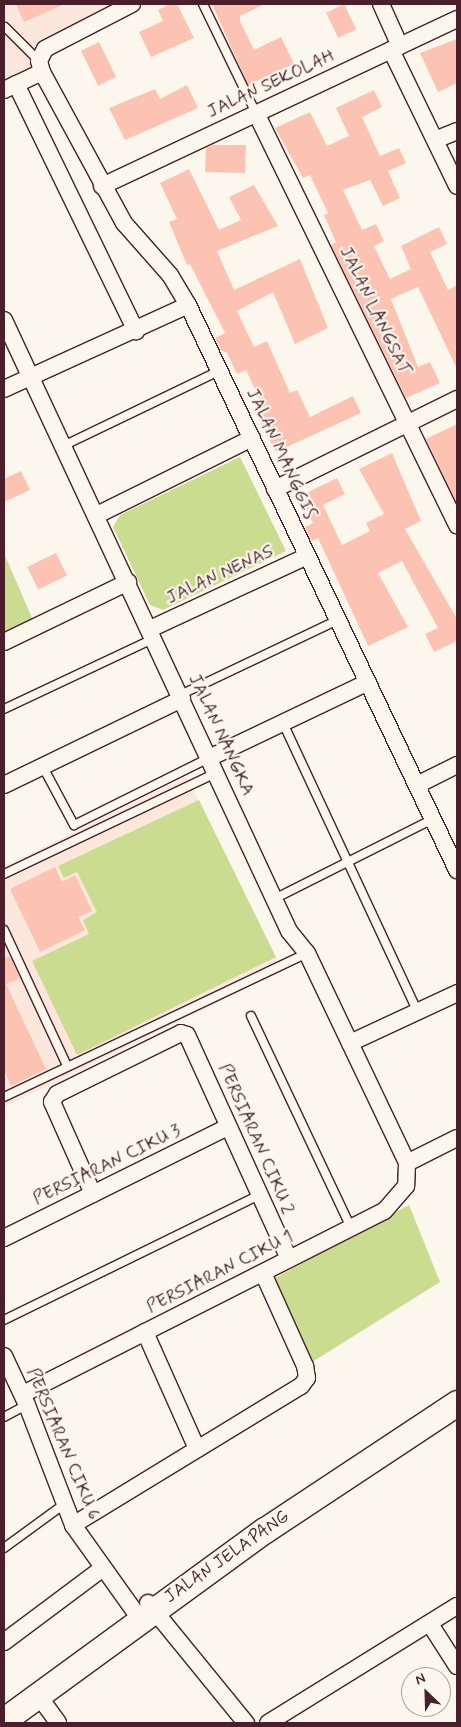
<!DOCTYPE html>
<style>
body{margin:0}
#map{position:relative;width:461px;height:1727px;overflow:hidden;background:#fbf7ec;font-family:Mynerve,sans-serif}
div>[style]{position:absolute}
.built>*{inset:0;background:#fbe7db}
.green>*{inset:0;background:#cadc90}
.building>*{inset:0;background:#fcc3b3;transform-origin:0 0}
.roads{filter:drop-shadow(1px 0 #4a1f2b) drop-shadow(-1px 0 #4a1f2b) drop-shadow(0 1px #4a1f2b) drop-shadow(0 -1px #4a1f2b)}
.lane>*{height:8px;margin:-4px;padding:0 4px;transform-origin:4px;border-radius:4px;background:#fbf7ec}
.street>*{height:16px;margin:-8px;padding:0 8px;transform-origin:8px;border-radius:8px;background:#fbf7ec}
.primary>*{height:25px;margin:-12.5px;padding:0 12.5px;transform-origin:12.5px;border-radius:12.5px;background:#fbf7ec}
span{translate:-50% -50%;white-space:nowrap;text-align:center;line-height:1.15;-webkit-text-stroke:4.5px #fbf7ec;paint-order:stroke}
.street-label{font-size:18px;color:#4a1f2b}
.frame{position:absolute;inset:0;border:5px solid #4a1f2b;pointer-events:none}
.north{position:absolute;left:401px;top:1667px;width:50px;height:50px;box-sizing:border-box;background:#fbf7ec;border:1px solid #b4a19f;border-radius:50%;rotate:336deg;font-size:14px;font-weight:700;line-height:20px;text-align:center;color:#4a1f2b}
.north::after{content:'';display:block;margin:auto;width:18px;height:22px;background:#4a1f2b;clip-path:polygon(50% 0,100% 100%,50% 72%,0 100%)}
</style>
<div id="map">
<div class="built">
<div style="clip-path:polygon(4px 4px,135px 4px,44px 48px,41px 71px,4px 88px)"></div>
<div style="clip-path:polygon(187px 777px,282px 971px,4px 1107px,4px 866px)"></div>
</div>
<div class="green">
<div style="clip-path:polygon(240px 457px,286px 551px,163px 610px,150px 605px,113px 527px,120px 515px)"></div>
<div style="clip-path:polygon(4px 553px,35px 625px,4px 640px)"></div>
<div style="clip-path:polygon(199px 800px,276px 957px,77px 1055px,32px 961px,89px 934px,83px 920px,97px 912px,77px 872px,64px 878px,58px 866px)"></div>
<div style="clip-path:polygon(409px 1205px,440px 1282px,309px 1364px,275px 1278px)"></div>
</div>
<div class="building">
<div style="clip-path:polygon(16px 4px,65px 4px,24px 22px)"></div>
<div style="clip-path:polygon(170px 4px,177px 4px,194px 38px,151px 57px,139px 32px,163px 21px,158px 10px)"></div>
<div style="clip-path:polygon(212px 4px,265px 4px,240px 16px,240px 21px,254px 50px,281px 37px,294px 64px,248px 85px)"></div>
<div style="left:344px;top:4px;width:28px;height:20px;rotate:64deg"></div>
<div style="clip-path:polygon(457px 39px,457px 83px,438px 92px,420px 53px)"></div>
<div style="left:99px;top:42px;width:39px;height:20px;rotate:64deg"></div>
<div style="clip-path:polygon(187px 85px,198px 108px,125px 140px,109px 108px,155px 89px,160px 99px)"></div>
<div style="clip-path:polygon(374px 90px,382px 107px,362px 117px,380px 156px,399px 148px,406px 163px,388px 171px,400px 198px,383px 206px,370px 180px,343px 190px,362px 230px,376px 224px,384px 241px,374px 246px,390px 279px,411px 269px,401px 246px,439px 227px,447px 244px,430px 252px,448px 290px,457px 285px,457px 369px,418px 287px,391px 299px,418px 367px,430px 362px,440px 383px,406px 398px,331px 245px,336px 242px,324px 215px,328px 213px,310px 175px,303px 178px,275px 128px,310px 112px,327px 146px,349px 136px,336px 108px)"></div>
<div style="clip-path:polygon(213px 145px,246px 145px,245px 173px,205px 172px,206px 148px)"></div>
<div style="clip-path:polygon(189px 169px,219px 230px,241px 220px,229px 197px,254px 185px,278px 226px,217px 251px,234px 290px,300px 259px,328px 328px,295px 344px,273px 292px,237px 311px,254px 347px,267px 341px,290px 393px,297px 390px,310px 417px,353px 396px,361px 413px,276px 452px,254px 410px,263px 406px,246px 370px,237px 374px,227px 353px,221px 350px,215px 338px,225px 333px,190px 264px,187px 265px,169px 222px,177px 219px,160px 183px)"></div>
<div style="clip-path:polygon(457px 424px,457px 504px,426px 439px)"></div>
<div style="clip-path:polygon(392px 453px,421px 521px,405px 529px,457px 619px,457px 641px,434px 652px,425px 634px,438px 628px,402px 561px,378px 573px,408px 627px,368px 646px,318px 538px,312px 541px,305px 527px,313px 523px,300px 496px,337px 478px,345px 494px,323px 505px,342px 545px,370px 531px,366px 523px,384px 514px,359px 469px)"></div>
<div style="clip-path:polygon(21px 471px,30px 490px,4px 502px,4px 479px)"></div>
<div style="left:56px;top:553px;width:25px;height:32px;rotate:64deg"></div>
<div style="clip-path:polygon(55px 867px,62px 882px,75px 875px,92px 911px,78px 917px,85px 930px,40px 952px,10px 889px)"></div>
<div style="clip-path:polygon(10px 956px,20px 978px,6px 984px,46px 1069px,11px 1086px,4px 1070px,4px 959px)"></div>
</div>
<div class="roads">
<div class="lane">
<div style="left:203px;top:4px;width:121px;rotate:64.1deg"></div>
<div style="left:5px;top:27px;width:48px;rotate:45deg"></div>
<div style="left:65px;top:445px;width:171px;rotate:-25.7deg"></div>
<div style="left:180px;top:695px;width:175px;rotate:-25.4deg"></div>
<div style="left:4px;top:709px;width:165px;rotate:-25.2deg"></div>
<div style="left:283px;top:723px;width:319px;rotate:65deg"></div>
<div style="left:43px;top:767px;width:66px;rotate:61.9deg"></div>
<div style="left:74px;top:825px;width:151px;rotate:-26.4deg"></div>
<div style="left:4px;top:874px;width:235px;rotate:-25.5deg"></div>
<div style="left:274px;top:899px;width:178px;rotate:-26.7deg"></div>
<div style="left:4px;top:930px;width:150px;rotate:65.1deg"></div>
<div style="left:251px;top:1016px;width:234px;rotate:64.7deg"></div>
<div style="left:4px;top:1097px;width:335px;rotate:-25.4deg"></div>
<div style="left:4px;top:1320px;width:284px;rotate:-26.1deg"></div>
<div style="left:4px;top:1417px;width:26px;rotate:-28deg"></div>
<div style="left:4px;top:1548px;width:73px;rotate:-36.1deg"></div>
</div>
<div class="street">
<div style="left:132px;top:4px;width:98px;rotate:152.7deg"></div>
<div style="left:45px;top:49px;width:13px;rotate:117deg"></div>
<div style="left:39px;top:61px;width:11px;rotate:75deg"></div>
<div style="left:42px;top:72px;width:172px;rotate:61.5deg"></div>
<div style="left:124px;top:223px;width:69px;rotate:48.5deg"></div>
<div style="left:170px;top:275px;width:35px;rotate:59deg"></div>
<div style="left:188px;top:305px;width:626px;rotate:64.54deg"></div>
<div style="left:381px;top:4px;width:46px;rotate:65.7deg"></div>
<div style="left:391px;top:50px;width:151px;rotate:64.1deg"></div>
<div style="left:16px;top:84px;width:275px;rotate:64.1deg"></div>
<div style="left:4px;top:90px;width:42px;rotate:-25.3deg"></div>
<div style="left:256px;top:113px;width:459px;rotate:64deg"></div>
<div style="left:435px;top:140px;width:24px;rotate:-22deg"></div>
<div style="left:102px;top:186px;width:392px;rotate:-25.2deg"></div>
<div style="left:4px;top:320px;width:674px;rotate:64.99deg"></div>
<div style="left:289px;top:931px;width:28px;rotate:51deg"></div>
<div style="left:307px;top:953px;width:233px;rotate:64.5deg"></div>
<div style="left:407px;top:1163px;width:23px;rotate:92deg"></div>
<div style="left:406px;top:1186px;width:33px;rotate:131deg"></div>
<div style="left:384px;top:1211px;width:405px;rotate:153.1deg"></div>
<div style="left:4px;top:389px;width:202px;rotate:-24.5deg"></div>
<div style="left:275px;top:489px;width:203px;rotate:-26.3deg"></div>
<div style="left:97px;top:515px;width:173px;rotate:-26.4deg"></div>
<div style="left:150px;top:629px;width:173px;rotate:-24.9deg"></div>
<div style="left:4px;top:642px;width:138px;rotate:-25.8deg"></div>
<div style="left:209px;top:758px;width:176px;rotate:-25.5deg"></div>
<div style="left:4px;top:785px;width:198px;rotate:-25.8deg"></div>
<div style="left:417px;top:785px;width:45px;rotate:-26.6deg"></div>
<div style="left:350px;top:1043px;width:118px;rotate:-25deg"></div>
<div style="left:407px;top:1163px;width:56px;rotate:-26.6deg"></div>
<div style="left:93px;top:1194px;width:101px;rotate:-114deg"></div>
<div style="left:52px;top:1102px;width:9px;rotate:-58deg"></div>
<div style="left:57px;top:1094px;width:138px;rotate:-26.2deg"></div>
<div style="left:181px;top:1033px;width:6px;rotate:18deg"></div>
<div style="left:187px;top:1035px;width:246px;rotate:65.5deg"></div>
<div style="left:4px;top:1238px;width:250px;rotate:-26.4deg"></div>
<div style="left:145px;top:1332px;width:128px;rotate:66deg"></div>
<div style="left:4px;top:1356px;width:54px;rotate:64.9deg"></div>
<div style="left:27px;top:1405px;width:129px;rotate:69deg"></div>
<div style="left:73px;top:1525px;width:115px;rotate:54.5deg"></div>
<div style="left:73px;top:1525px;width:267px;rotate:-31.4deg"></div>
<div style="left:301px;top:1386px;width:10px;rotate:-53deg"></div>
<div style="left:307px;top:1378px;width:12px;rotate:-99deg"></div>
<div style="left:305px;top:1366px;width:102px;rotate:-114.3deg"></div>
<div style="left:148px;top:1603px;width:155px;rotate:50.8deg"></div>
<div style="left:430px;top:1624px;width:50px;rotate:57.3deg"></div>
<div style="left:4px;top:1642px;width:124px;rotate:-36.8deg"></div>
<div style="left:38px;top:1695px;width:34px;rotate:54deg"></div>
<div style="left:268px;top:1723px;width:222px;rotate:-31.8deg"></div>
</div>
<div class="primary">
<div style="left:4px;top:1720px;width:323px;rotate:-36.1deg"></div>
<div style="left:265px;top:1530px;width:230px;rotate:-33.5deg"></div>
</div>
</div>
<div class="street-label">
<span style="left:271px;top:84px;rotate:-25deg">JALAN SEKOLAH</span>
<span style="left:375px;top:311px;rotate:64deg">JALAN LANGSAT</span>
<span style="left:281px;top:454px;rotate:65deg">JALAN MANGGIS</span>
<span style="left:220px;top:575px;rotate:-25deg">JALAN NENAS</span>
<span style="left:221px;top:735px;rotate:65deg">JALAN NANGKA</span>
<span style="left:256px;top:1139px;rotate:66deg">PERSIARAN CIKU 2</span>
<span style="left:107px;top:1165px;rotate:-26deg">PERSIARAN CIKU 3</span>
<span style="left:220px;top:1272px;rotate:-27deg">PERSIARAN CIKU 1</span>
<span style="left:63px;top:1444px;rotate:67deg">PERSIARAN CIKU 6</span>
<span style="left:227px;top:1557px;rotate:-35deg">JALAN JELAPANG</span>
</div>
<div class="frame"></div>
<div class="north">N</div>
</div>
